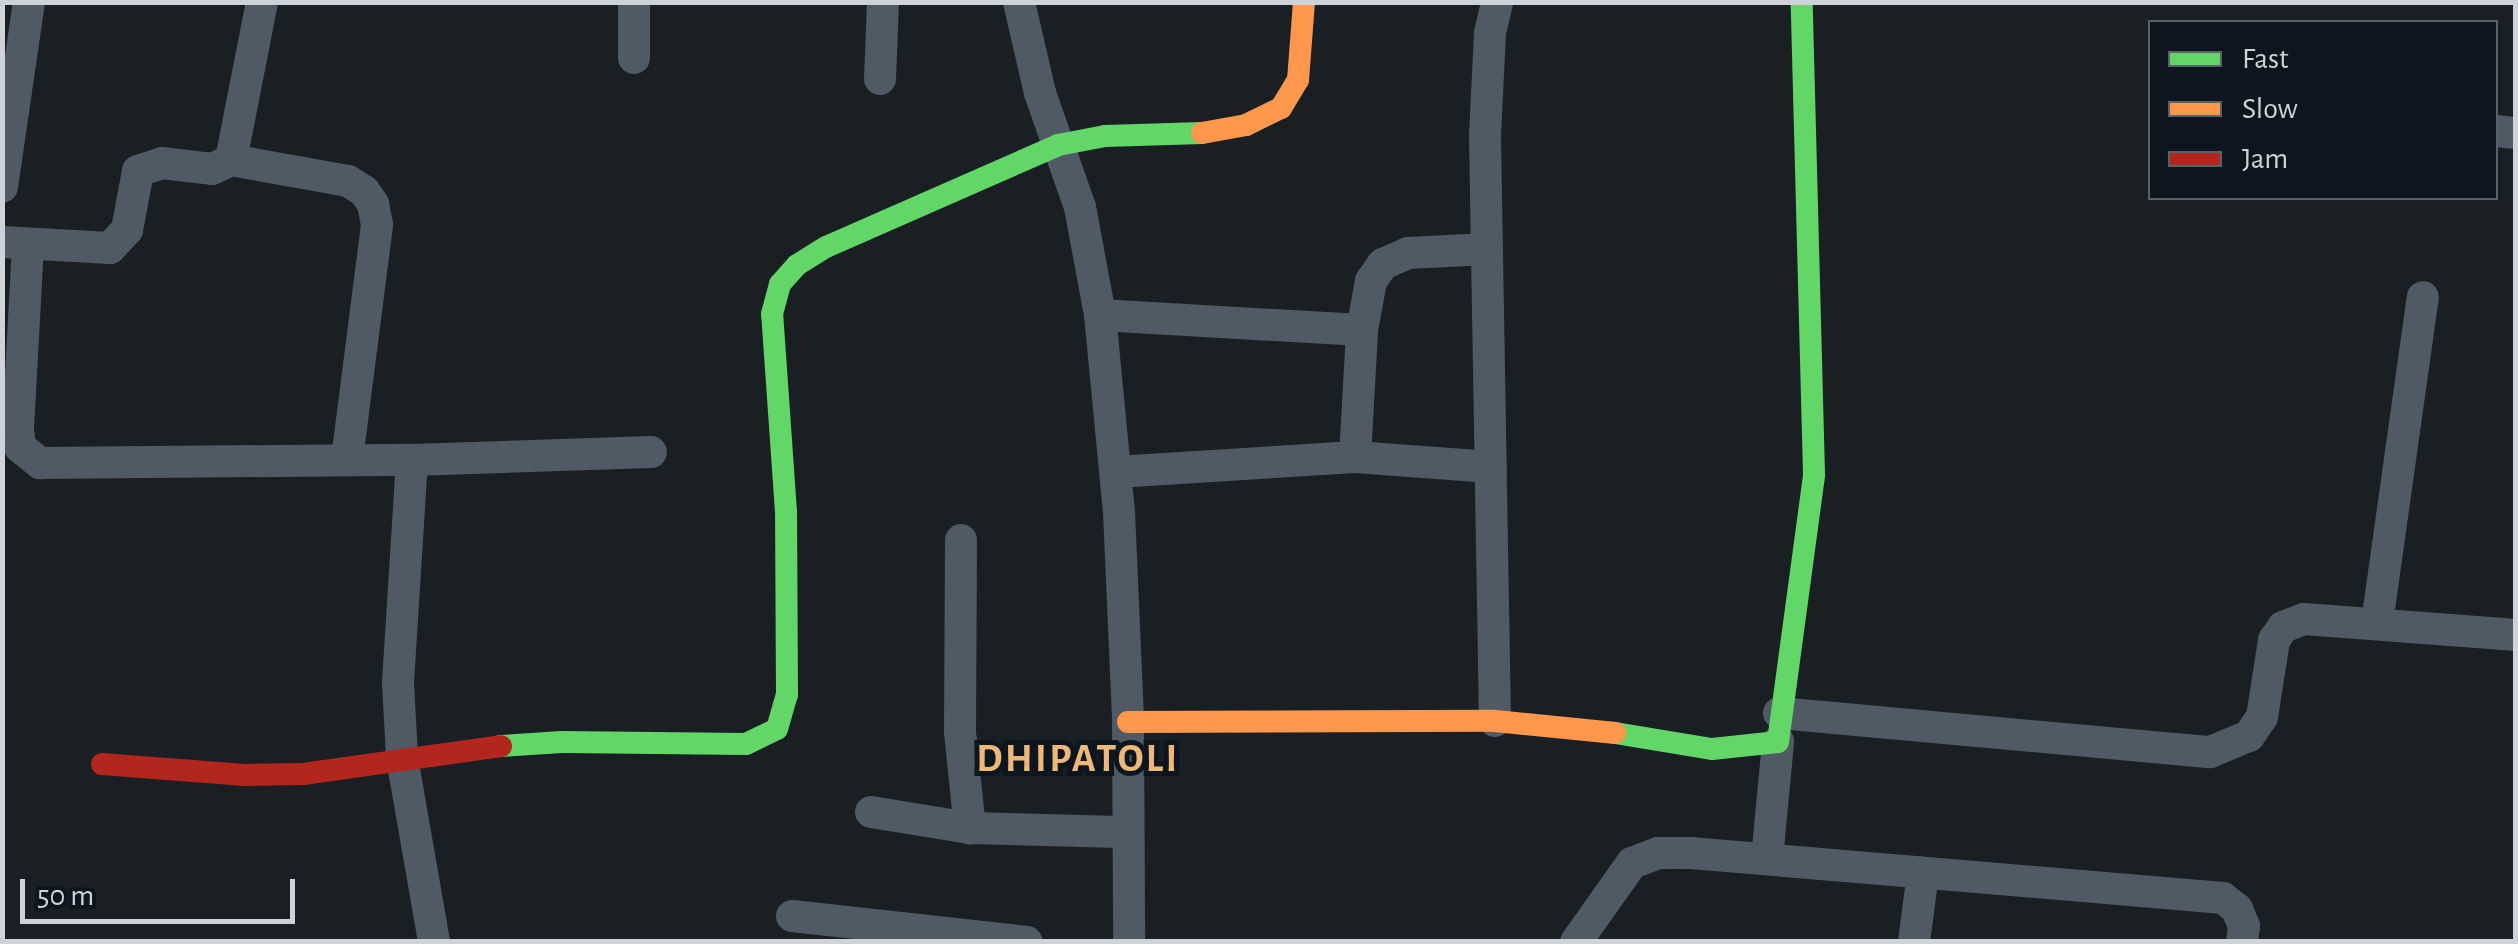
<!DOCTYPE html>
<style>
body{margin:0}
#map{position:relative;width:2518px;height:944px;overflow:hidden;background:#1a1f23;font-family:"Alegreya Sans",sans-serif}
div>[style]{position:absolute}
.street>*{height:32px;margin:-16px;padding:0 16px;transform-origin:16px;border-radius:16px;background:#505a64}
.fast>*{height:22px;margin:-11px;padding:0 11px;transform-origin:11px;border-radius:11px;background:#63d668}
.slow>*{height:22px;margin:-11px;padding:0 11px;transform-origin:11px;border-radius:11px;background:#ff974d}
.jam>*{height:22px;margin:-11px;padding:0 11px;transform-origin:11px;border-radius:11px;background:#b3261e}
span{translate:-50% -50%;white-space:nowrap;text-align:center;line-height:1.15;-webkit-text-stroke:10px #0d161e;paint-order:stroke}
.district-label{font-size:40px;color:#edb87a;font-weight:700;letter-spacing:2.5px}
.frame{position:absolute;inset:0;border:5px solid #cdd3d9;pointer-events:none}
.legend{position:absolute;left:2148px;top:20px;width:350px;height:180px;box-sizing:border-box;background:#0d161e;border:2px solid #5a6269;margin:0;padding:12px 18px;list-style:none;font-size:30px;color:#cdd3d9}
.legend li{display:flex;align-items:center;gap:20px;height:50px}
.legend b{width:50px;border:2px solid #5a6269}
.scale{position:absolute;left:20px;top:879px;width:275px;height:45px;box-sizing:border-box;border:5px solid #cdd3d9;border-top:0;padding-left:12px;font-size:30px;line-height:35px;white-space:nowrap;color:#cdd3d9;-webkit-text-stroke:8px #0d161e;paint-order:stroke}
</style>
<div id="map">
<div class="street">
<div style="left:1019px;top:2px;width:93px;rotate:77deg"></div>
<div style="left:1040px;top:93px;width:121px;rotate:70.7deg"></div>
<div style="left:1080px;top:207px;width:110px;rotate:79.5deg"></div>
<div style="left:1100px;top:315px;width:198px;rotate:84.5deg"></div>
<div style="left:1119px;top:512px;width:210px;rotate:87.5deg"></div>
<div style="left:1128px;top:722px;width:220px;rotate:89.7deg"></div>
<div style="left:634px;top:58px;width:56px;rotate:-90deg"></div>
<div style="left:880px;top:79px;width:77px;rotate:-87.8deg"></div>
<div style="left:2496px;top:131px;width:20px;rotate:6deg"></div>
<div style="left:231px;top:160px;width:119px;rotate:10.2deg"></div>
<div style="left:348px;top:181px;width:19px;rotate:32deg"></div>
<div style="left:364px;top:191px;width:16px;rotate:55deg"></div>
<div style="left:373px;top:204px;width:21px;rotate:79deg"></div>
<div style="left:377px;top:225px;width:237px;rotate:97.3deg"></div>
<div style="left:2px;top:187px;width:187px;rotate:-81.7deg"></div>
<div style="left:2px;top:242px;width:108px;rotate:3.2deg"></div>
<div style="left:110px;top:248px;width:25px;rotate:-47deg"></div>
<div style="left:127px;top:230px;width:60px;rotate:-79.4deg"></div>
<div style="left:138px;top:171px;width:25px;rotate:-18deg"></div>
<div style="left:162px;top:163px;width:50px;rotate:6.8deg"></div>
<div style="left:212px;top:169px;width:21px;rotate:-25deg"></div>
<div style="left:231px;top:160px;width:161px;rotate:-78.9deg"></div>
<div style="left:28px;top:245px;width:185px;rotate:93.1deg"></div>
<div style="left:18px;top:430px;width:17px;rotate:83deg"></div>
<div style="left:20px;top:447px;width:26px;rotate:39deg"></div>
<div style="left:40px;top:463px;width:372px;rotate:-0.5deg"></div>
<div style="left:412px;top:460px;width:239px;rotate:-1.9deg"></div>
<div style="left:1100px;top:315px;width:262px;rotate:3.3deg"></div>
<div style="left:1355px;top:457px;width:127px;rotate:-86.8deg"></div>
<div style="left:1362px;top:330px;width:50px;rotate:-79.6deg"></div>
<div style="left:1371px;top:281px;width:21px;rotate:-55deg"></div>
<div style="left:1383px;top:264px;width:27px;rotate:-24deg"></div>
<div style="left:1408px;top:253px;width:79px;rotate:-2.9deg"></div>
<div style="left:412px;top:460px;width:223px;rotate:93.6deg"></div>
<div style="left:398px;top:683px;width:75px;rotate:86.9deg"></div>
<div style="left:402px;top:758px;width:187px;rotate:80.1deg"></div>
<div style="left:1116px;top:472px;width:239px;rotate:-3.6deg"></div>
<div style="left:1355px;top:457px;width:136px;rotate:4.2deg"></div>
<div style="left:961px;top:540px;width:192px;rotate:90.3deg"></div>
<div style="left:960px;top:732px;width:97px;rotate:84.1deg"></div>
<div style="left:2377px;top:623px;width:329px;rotate:-82deg"></div>
<div style="left:1779px;top:713px;width:433px;rotate:5.2deg"></div>
<div style="left:2210px;top:752px;width:42px;rotate:-22.3deg"></div>
<div style="left:2249px;top:736px;width:23px;rotate:-56deg"></div>
<div style="left:2262px;top:717px;width:78px;rotate:-81.1deg"></div>
<div style="left:2274px;top:640px;width:16px;rotate:-55deg"></div>
<div style="left:2283px;top:627px;width:22px;rotate:-21deg"></div>
<div style="left:2304px;top:619px;width:213px;rotate:4.3deg"></div>
<div style="left:1495px;top:721px;width:586px;rotate:-90.98deg"></div>
<div style="left:1485px;top:135px;width:102px;rotate:-87.2deg"></div>
<div style="left:1490px;top:33px;width:32px;rotate:-77deg"></div>
<div style="left:871px;top:812px;width:100px;rotate:9.2deg"></div>
<div style="left:970px;top:828px;width:158px;rotate:1.5deg"></div>
<div style="left:1767px;top:859px;width:118px;rotate:-84.6deg"></div>
<div style="left:792px;top:916px;width:236px;rotate:6.3deg"></div>
<div style="left:1576px;top:942px;width:97px;rotate:-54.7deg"></div>
<div style="left:1632px;top:863px;width:28px;rotate:-21deg"></div>
<div style="left:1658px;top:853px;width:33px"></div>
<div style="left:1691px;top:853px;width:534px;rotate:4.83deg"></div>
<div style="left:2223px;top:898px;width:18px;rotate:38deg"></div>
<div style="left:2237px;top:909px;width:18px;rotate:68deg"></div>
<div style="left:2244px;top:926px;width:16px;rotate:97deg"></div>
<div style="left:1914px;top:942px;width:70px;rotate:-82.6deg"></div>
</div>
<div class="fast">
<div style="left:1615px;top:733px;width:98px;rotate:9.4deg"></div>
<div style="left:1712px;top:749px;width:66px;rotate:-6.1deg"></div>
<div style="left:1778px;top:742px;width:270px;rotate:-82.3deg"></div>
<div style="left:1814px;top:474px;width:472px;rotate:-91.5deg"></div>
<div style="left:501px;top:746px;width:61px;rotate:-3.8deg"></div>
<div style="left:562px;top:742px;width:184px;rotate:0.6deg"></div>
<div style="left:746px;top:744px;width:34px;rotate:-26deg"></div>
<div style="left:777px;top:729px;width:35px;rotate:-74deg"></div>
<div style="left:787px;top:695px;width:183px;rotate:-90.3deg"></div>
<div style="left:786px;top:512px;width:198px;rotate:-94deg"></div>
<div style="left:772px;top:314px;width:31px;rotate:-75deg"></div>
<div style="left:780px;top:284px;width:25px;rotate:-48deg"></div>
<div style="left:797px;top:265px;width:34px;rotate:-32deg"></div>
<div style="left:826px;top:247px;width:253px;rotate:-23.7deg"></div>
<div style="left:1058px;top:145px;width:48px;rotate:-10.8deg"></div>
<div style="left:1105px;top:136px;width:97px;rotate:-1.8deg"></div>
</div>
<div class="slow">
<div style="left:1202px;top:133px;width:45px;rotate:-10.3deg"></div>
<div style="left:1246px;top:125px;width:39px;rotate:-26deg"></div>
<div style="left:1281px;top:108px;width:33px;rotate:-59deg"></div>
<div style="left:1298px;top:80px;width:78px;rotate:-85.6deg"></div>
<div style="left:1128px;top:722px;width:367px;rotate:-0.2deg"></div>
<div style="left:1495px;top:721px;width:121px;rotate:5.7deg"></div>
</div>
<div class="jam">
<div style="left:102px;top:764px;width:143px;rotate:4.4deg"></div>
<div style="left:245px;top:775px;width:58px;rotate:-1deg"></div>
<div style="left:303px;top:774px;width:200px;rotate:-8deg"></div>
</div>
<div class="district-label">
<span style="left:1078px;top:759px">DHIPATOLI</span>
</div>
<div class="frame"></div>
<ul class="legend">
<li><b style="height:12px;background:#63d668"></b>Fast</li>
<li><b style="height:12px;background:#ff974d"></b>Slow</li>
<li><b style="height:12px;background:#b3261e"></b>Jam</li>
</ul>
<div class="scale">50 m</div>
</div>
